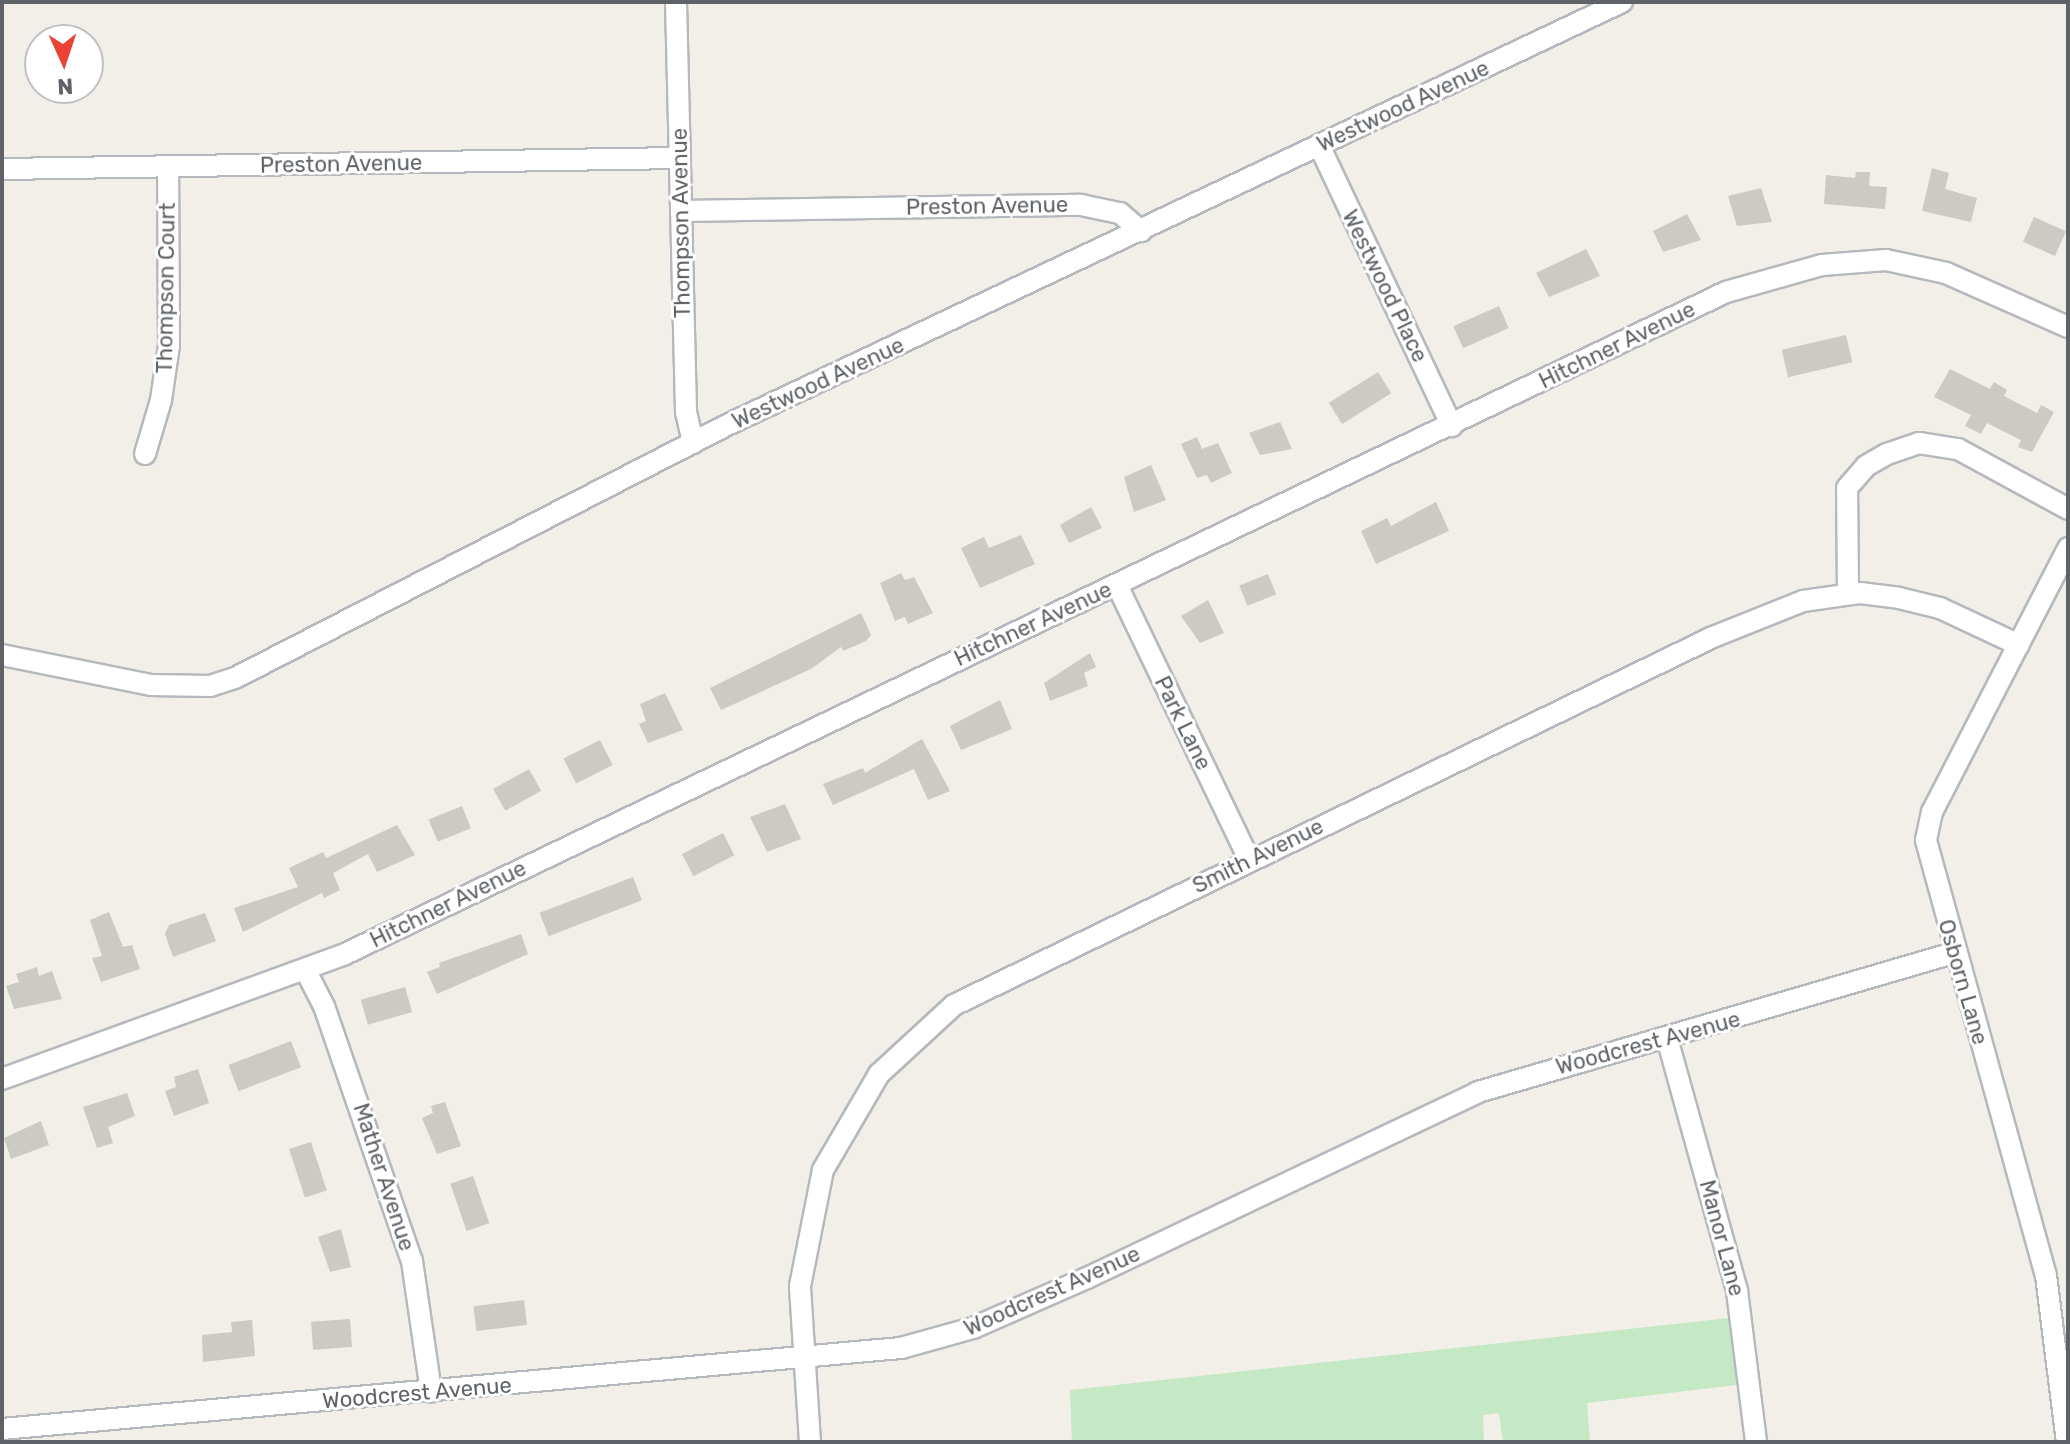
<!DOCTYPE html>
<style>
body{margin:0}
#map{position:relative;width:2070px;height:1444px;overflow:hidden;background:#f1efe8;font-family:Rubik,sans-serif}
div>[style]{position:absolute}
.green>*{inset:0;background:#c5e8c5}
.building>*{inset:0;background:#cccac5;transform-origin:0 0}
.roads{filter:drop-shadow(2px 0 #b5b8bc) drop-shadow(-2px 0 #b5b8bc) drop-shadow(0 2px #b5b8bc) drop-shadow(0 -2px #b5b8bc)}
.minor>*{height:20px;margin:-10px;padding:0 10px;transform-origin:10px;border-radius:10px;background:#fff}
span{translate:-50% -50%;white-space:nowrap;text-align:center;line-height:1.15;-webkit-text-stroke:6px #fff;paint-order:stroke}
.street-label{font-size:22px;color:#5f6368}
.frame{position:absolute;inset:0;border:4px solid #5f6368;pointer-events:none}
.north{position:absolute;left:24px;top:24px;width:80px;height:80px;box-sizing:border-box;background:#fff;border:2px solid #bfc1c3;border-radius:50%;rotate:177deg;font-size:22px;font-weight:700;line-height:32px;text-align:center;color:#5f6368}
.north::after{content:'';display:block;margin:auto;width:28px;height:36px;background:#ea4335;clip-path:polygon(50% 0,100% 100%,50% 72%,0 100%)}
</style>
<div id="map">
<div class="green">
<div style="clip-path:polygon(1738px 1317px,1744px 1384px,1587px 1403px,1590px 1442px,1503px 1442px,1499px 1413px,1483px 1415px,1484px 1442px,1072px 1442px,1070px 1390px)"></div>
</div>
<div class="building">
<div style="clip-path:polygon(1932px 168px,1949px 173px,1945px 189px,1977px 198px,1971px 222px,1922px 211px)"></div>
<div style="clip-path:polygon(1856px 172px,1870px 172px,1869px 186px,1887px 187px,1885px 209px,1824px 204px,1826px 175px,1855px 178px)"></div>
<div style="clip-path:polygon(1761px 188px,1772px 222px,1737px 226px,1728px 196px)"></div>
<div style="clip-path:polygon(1687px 214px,1701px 240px,1663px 252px,1653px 231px)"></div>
<div style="left:2034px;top:217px;width:35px;height:27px;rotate:24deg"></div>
<div style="clip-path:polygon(1586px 249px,1600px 276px,1549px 297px,1536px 273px)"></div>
<div style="left:1499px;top:306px;width:24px;height:50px;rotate:66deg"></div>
<div style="left:1846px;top:335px;width:28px;height:66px;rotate:77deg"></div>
<div style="clip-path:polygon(1950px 369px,1990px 389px,1994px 382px,2007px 390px,2004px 396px,2037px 413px,2041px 405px,2054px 412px,2032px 452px,2018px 447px,2021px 440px,1987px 423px,1981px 434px,1965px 426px,1971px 415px,1934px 397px)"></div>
<div style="left:1378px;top:372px;width:25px;height:58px;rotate:58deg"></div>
<div style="clip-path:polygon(1280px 422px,1292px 449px,1260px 455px,1249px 433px)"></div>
<div style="clip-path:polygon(1197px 437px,1202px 449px,1218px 443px,1232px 473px,1211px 483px,1207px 475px,1197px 478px,1181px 444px)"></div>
<div style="clip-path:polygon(1151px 465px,1166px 500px,1134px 512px,1124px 477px)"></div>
<div style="clip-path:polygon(1436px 502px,1449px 531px,1376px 564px,1361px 531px,1387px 518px,1391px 526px)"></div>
<div style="clip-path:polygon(1091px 507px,1102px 528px,1069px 543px,1060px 525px)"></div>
<div style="clip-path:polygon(1021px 535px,1035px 564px,980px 588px,961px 548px,984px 537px,989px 548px)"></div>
<div style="clip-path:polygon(901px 573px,905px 580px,914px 577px,933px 613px,908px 624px,905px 617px,895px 621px,880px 583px)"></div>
<div style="left:1268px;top:574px;width:22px;height:31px;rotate:68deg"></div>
<div style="clip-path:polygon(1208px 600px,1224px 633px,1200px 643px,1181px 616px)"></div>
<div style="clip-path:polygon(861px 613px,871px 635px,866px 641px,843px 651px,841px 647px,811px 669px,721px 710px,710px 688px)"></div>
<div style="clip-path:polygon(1090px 653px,1096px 667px,1084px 673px,1088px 686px,1050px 701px,1044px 683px)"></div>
<div style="clip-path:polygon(665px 693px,683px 730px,648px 743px,639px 724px,646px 721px,640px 704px)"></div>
<div style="clip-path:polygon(1000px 700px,1012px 729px,961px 750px,950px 726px)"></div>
<div style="clip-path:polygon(922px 739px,950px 791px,928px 800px,914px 769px,833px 805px,823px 784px,863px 768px,865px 773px)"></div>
<div style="left:600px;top:740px;width:28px;height:41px;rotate:63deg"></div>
<div style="left:529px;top:769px;width:25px;height:41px;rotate:61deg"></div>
<div style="clip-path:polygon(785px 804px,801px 839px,767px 852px,750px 817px)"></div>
<div style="left:462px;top:806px;width:24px;height:36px;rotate:68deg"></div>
<div style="clip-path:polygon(397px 825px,415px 855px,377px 872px,368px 854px,333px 873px,340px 890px,324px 898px,322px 893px,243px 932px,234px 908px,298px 887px,289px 868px,323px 852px,326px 858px)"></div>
<div style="left:723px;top:833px;width:25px;height:46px;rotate:63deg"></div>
<div style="left:633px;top:877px;width:25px;height:100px;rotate:69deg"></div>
<div style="clip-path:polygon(109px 912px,123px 947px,132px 945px,140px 969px,101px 982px,92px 958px,102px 956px,90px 920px)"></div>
<div style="clip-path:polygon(205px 913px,216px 941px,173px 957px,165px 934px,169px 925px)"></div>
<div style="clip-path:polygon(521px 934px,528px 954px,437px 994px,427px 972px,440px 967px,439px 963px)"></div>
<div style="clip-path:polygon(37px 967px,39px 976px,52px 971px,62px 999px,14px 1009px,6px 986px,19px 982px,16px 974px)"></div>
<div style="left:405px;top:987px;width:26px;height:46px;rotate:74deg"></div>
<div style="left:291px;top:1041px;width:28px;height:67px;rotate:69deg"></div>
<div style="clip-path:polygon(198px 1069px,209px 1103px,174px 1116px,165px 1091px,176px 1087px,174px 1077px)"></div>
<div style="clip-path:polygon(127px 1093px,135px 1116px,108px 1127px,113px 1143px,97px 1148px,83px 1107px)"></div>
<div style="clip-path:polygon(445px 1102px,461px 1146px,437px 1154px,422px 1118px,433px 1113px,431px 1106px)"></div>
<div style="clip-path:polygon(41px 1121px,49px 1145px,11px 1159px,4px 1138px)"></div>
<div style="left:311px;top:1142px;width:51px;height:23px;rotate:72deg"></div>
<div style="left:473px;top:1176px;width:50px;height:24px;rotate:71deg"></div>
<div style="clip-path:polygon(341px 1229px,351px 1267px,330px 1272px,318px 1237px)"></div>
<div style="left:524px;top:1300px;width:25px;height:51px;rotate:83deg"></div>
<div style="left:350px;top:1319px;width:28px;height:39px;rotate:86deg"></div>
<div style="clip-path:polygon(252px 1320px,255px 1356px,203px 1362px,202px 1335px,232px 1332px,231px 1322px)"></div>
</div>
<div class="roads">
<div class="minor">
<div style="left:676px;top:2px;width:410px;rotate:88.6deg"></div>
<div style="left:686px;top:412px;width:32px;rotate:77deg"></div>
<div style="left:1319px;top:145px;width:311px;rotate:64.7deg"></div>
<div style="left:2px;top:169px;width:678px;rotate:-0.93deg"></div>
<div style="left:681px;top:211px;width:400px;rotate:-0.9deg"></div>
<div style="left:1081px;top:205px;width:40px;rotate:12deg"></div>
<div style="left:1120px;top:213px;width:28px;rotate:41deg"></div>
<div style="left:145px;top:454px;width:56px;rotate:-73.5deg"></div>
<div style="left:161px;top:400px;width:56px;rotate:-81.7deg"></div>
<div style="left:169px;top:345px;width:178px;rotate:-90.3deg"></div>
<div style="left:1117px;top:585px;width:306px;rotate:64.3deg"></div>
<div style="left:1848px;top:594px;width:106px;rotate:-90.5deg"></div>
<div style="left:1847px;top:488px;width:29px;rotate:-49deg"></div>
<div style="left:1866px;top:466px;width:24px;rotate:-30deg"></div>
<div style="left:1887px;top:454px;width:34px;rotate:-19deg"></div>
<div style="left:1919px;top:443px;width:39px;rotate:9deg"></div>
<div style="left:1958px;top:449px;width:125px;rotate:28.6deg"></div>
<div style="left:2px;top:655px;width:152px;rotate:11.4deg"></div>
<div style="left:151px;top:685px;width:59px;rotate:1deg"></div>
<div style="left:210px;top:686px;width:26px;rotate:-18deg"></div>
<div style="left:235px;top:678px;width:553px;rotate:-27.21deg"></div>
<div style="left:727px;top:425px;width:990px;rotate:-25.3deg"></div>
<div style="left:306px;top:971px;width:39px;rotate:63deg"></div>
<div style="left:324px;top:1006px;width:270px;rotate:71deg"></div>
<div style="left:412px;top:1261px;width:132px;rotate:81.7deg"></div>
<div style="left:1667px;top:1038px;width:263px;rotate:74.5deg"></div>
<div style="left:1737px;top:1291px;width:152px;rotate:82.8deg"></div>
<div style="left:2px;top:1079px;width:365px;rotate:-20deg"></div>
<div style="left:345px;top:954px;width:1531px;rotate:-25.61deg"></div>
<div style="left:1726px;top:292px;width:100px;rotate:-15.7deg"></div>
<div style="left:1822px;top:265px;width:64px;rotate:-4.5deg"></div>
<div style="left:1886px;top:260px;width:61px;rotate:12.2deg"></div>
<div style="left:1946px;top:273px;width:133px;rotate:23.9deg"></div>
<div style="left:2px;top:1429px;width:903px;rotate:-5.15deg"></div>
<div style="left:901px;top:1348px;width:75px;rotate:-15.5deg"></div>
<div style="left:973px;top:1328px;width:124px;rotate:-23.7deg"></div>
<div style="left:1087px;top:1278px;width:433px;rotate:-25.4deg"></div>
<div style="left:1478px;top:1092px;width:498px;rotate:-16.3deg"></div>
<div style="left:810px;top:1442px;width:156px;rotate:-93.7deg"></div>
<div style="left:800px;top:1286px;width:118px;rotate:-78.8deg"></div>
<div style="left:823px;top:1170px;width:111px;rotate:-59.7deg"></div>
<div style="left:879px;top:1074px;width:102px;rotate:-42.6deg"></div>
<div style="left:954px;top:1005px;width:844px;rotate:-25.87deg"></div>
<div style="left:1713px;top:637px;width:97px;rotate:-21.8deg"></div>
<div style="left:1803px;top:601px;width:58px;rotate:-8deg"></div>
<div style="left:1860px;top:593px;width:39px;rotate:7deg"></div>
<div style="left:1899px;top:598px;width:42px;rotate:13.7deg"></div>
<div style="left:1940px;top:608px;width:87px;rotate:25.1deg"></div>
<div style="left:2067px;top:1442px;width:167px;rotate:-97.2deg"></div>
<div style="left:2046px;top:1276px;width:452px;rotate:-105.4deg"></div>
<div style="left:1926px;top:840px;width:29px;rotate:-78deg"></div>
<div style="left:1932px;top:812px;width:297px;rotate:-62.7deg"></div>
</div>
</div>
<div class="street-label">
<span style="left:1403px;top:106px;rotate:-25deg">Westwood Avenue</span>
<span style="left:341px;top:164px;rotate:-1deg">Preston Avenue</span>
<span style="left:987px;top:206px;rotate:-1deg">Preston Avenue</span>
<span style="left:681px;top:223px;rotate:-91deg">Thompson Avenue</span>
<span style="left:1385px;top:286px;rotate:64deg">Westwood Place</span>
<span style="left:166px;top:288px;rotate:-89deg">Thompson Court</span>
<span style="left:1617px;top:345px;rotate:-26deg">Hitchner Avenue</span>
<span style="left:818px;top:383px;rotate:-25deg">Westwood Avenue</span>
<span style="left:1033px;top:624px;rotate:-25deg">Hitchner Avenue</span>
<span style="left:1183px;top:723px;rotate:64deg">Park Lane</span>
<span style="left:1258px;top:856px;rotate:-26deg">Smith Avenue</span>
<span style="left:448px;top:904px;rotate:-26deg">Hitchner Avenue</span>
<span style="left:1963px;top:982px;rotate:74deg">Osborn Lane</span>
<span style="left:1648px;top:1043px;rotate:-15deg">Woodcrest Avenue</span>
<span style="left:384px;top:1177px;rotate:72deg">Mather Avenue</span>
<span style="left:1722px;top:1238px;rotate:75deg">Manor Lane</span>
<span style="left:1052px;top:1291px;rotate:-24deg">Woodcrest Avenue</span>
<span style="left:417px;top:1393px;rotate:-5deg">Woodcrest Avenue</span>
</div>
<div class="frame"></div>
<div class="north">N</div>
</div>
